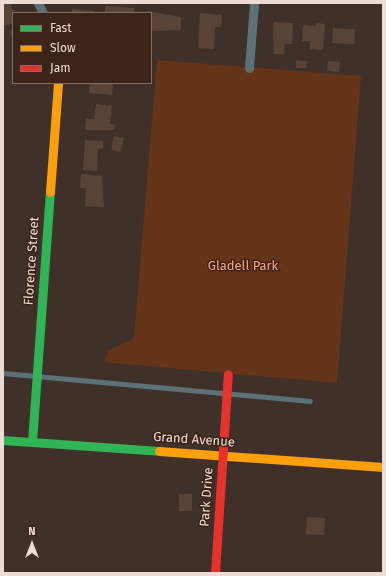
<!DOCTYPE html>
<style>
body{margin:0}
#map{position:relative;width:386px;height:576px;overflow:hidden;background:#3f312a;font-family:"Fira Sans",sans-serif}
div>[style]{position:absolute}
.green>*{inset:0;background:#663418}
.building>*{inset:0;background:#594337;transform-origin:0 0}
.lane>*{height:4.5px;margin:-2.25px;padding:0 2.25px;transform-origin:2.25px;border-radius:2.25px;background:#5b7175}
.street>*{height:9px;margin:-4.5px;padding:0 4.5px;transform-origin:4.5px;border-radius:4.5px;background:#5b7175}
.fast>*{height:9px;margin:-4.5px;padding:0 4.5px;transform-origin:4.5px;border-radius:4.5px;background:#30b455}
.slow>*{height:9px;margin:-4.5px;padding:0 4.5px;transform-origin:4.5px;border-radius:4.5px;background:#ff9f0a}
.jam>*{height:9px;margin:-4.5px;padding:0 4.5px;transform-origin:4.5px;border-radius:4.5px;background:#e5322d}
span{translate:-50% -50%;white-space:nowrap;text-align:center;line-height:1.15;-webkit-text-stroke:3px #3c2418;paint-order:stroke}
.street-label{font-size:13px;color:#eddcd4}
.park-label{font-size:13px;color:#fea67a}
.frame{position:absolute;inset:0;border:4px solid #eddcd4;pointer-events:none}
.legend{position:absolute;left:12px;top:12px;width:140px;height:72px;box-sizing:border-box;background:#3c2418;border:1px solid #836e63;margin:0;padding:5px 7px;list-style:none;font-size:12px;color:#eddcd4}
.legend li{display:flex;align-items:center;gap:8px;height:20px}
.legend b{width:20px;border:1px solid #836e63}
.north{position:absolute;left:12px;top:524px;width:40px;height:40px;-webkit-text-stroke:3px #3c2418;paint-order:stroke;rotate:0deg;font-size:11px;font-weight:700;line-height:16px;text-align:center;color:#eddcd4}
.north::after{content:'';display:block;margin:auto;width:14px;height:18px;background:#eddcd4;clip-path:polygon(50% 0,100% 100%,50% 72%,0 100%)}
</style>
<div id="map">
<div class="green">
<div style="clip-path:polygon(157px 60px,361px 76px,337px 383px,104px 362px,108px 351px,134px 338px)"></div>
</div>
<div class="building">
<div style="clip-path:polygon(3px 3px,10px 3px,14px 13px,13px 23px,4px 26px)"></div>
<div style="clip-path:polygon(105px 6px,134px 8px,134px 13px,105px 13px)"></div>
<div style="clip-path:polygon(72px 9px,94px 11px,94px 13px,72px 13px)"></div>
<div style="clip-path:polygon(146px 11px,181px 17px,181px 30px,151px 31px,151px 13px)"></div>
<div style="clip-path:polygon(200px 13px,222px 15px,221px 27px,215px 27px,214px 49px,198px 48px)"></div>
<div style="clip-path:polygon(273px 22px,293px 23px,292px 44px,285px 44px,284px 54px,274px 54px)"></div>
<div style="clip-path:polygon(316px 23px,325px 24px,323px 50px,310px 49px,310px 41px,302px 41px,303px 25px,316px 26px)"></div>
<div style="left:333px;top:28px;width:22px;height:15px;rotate:3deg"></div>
<div style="clip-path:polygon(13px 30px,13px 39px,10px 31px)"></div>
<div style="clip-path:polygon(296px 60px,307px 61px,306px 68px,296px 68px)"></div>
<div style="left:328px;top:61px;width:12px;height:10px;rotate:5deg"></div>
<div style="clip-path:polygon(90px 83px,113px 83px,112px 95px,89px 93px)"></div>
<div style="clip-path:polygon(96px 104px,112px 106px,110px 124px,115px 125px,114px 130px,85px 130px,86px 119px,94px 119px)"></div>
<div style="left:114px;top:136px;width:10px;height:14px;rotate:11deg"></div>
<div style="clip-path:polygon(85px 140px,103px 141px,103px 148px,98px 149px,97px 171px,83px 170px)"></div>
<div style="clip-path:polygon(81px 174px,102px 176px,104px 207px,85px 206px,86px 188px,80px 188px)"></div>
<div style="left:179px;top:494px;width:13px;height:17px"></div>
<div style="left:307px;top:517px;width:18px;height:17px;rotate:3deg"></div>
</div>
<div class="lane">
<div style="left:3px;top:373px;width:308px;rotate:5.2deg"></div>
</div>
<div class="street">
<div style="left:38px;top:3px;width:11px;rotate:63deg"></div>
<div style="left:249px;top:68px;width:65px;rotate:-85.6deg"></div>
</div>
<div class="fast">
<div style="left:3px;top:440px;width:156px;rotate:4deg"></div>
<div style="left:32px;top:442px;width:251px;rotate:-85.9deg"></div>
</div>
<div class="slow">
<div style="left:50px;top:192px;width:109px;rotate:-85.8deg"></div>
<div style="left:159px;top:451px;width:225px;rotate:4.1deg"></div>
</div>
<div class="jam">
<div style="left:215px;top:573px;width:199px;rotate:-86.3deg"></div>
</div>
<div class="street-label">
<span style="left:32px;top:261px;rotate:-86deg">Florence Street</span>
<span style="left:194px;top:440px;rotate:4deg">Grand Avenue</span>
<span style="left:207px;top:497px;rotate:-86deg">Park Drive</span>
</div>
<div class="park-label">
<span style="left:243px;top:266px">Gladell Park</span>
</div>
<div class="frame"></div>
<ul class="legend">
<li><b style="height:5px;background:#30b455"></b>Fast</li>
<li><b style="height:5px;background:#ff9f0a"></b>Slow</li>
<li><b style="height:5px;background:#e5322d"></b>Jam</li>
</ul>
<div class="north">N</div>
</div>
